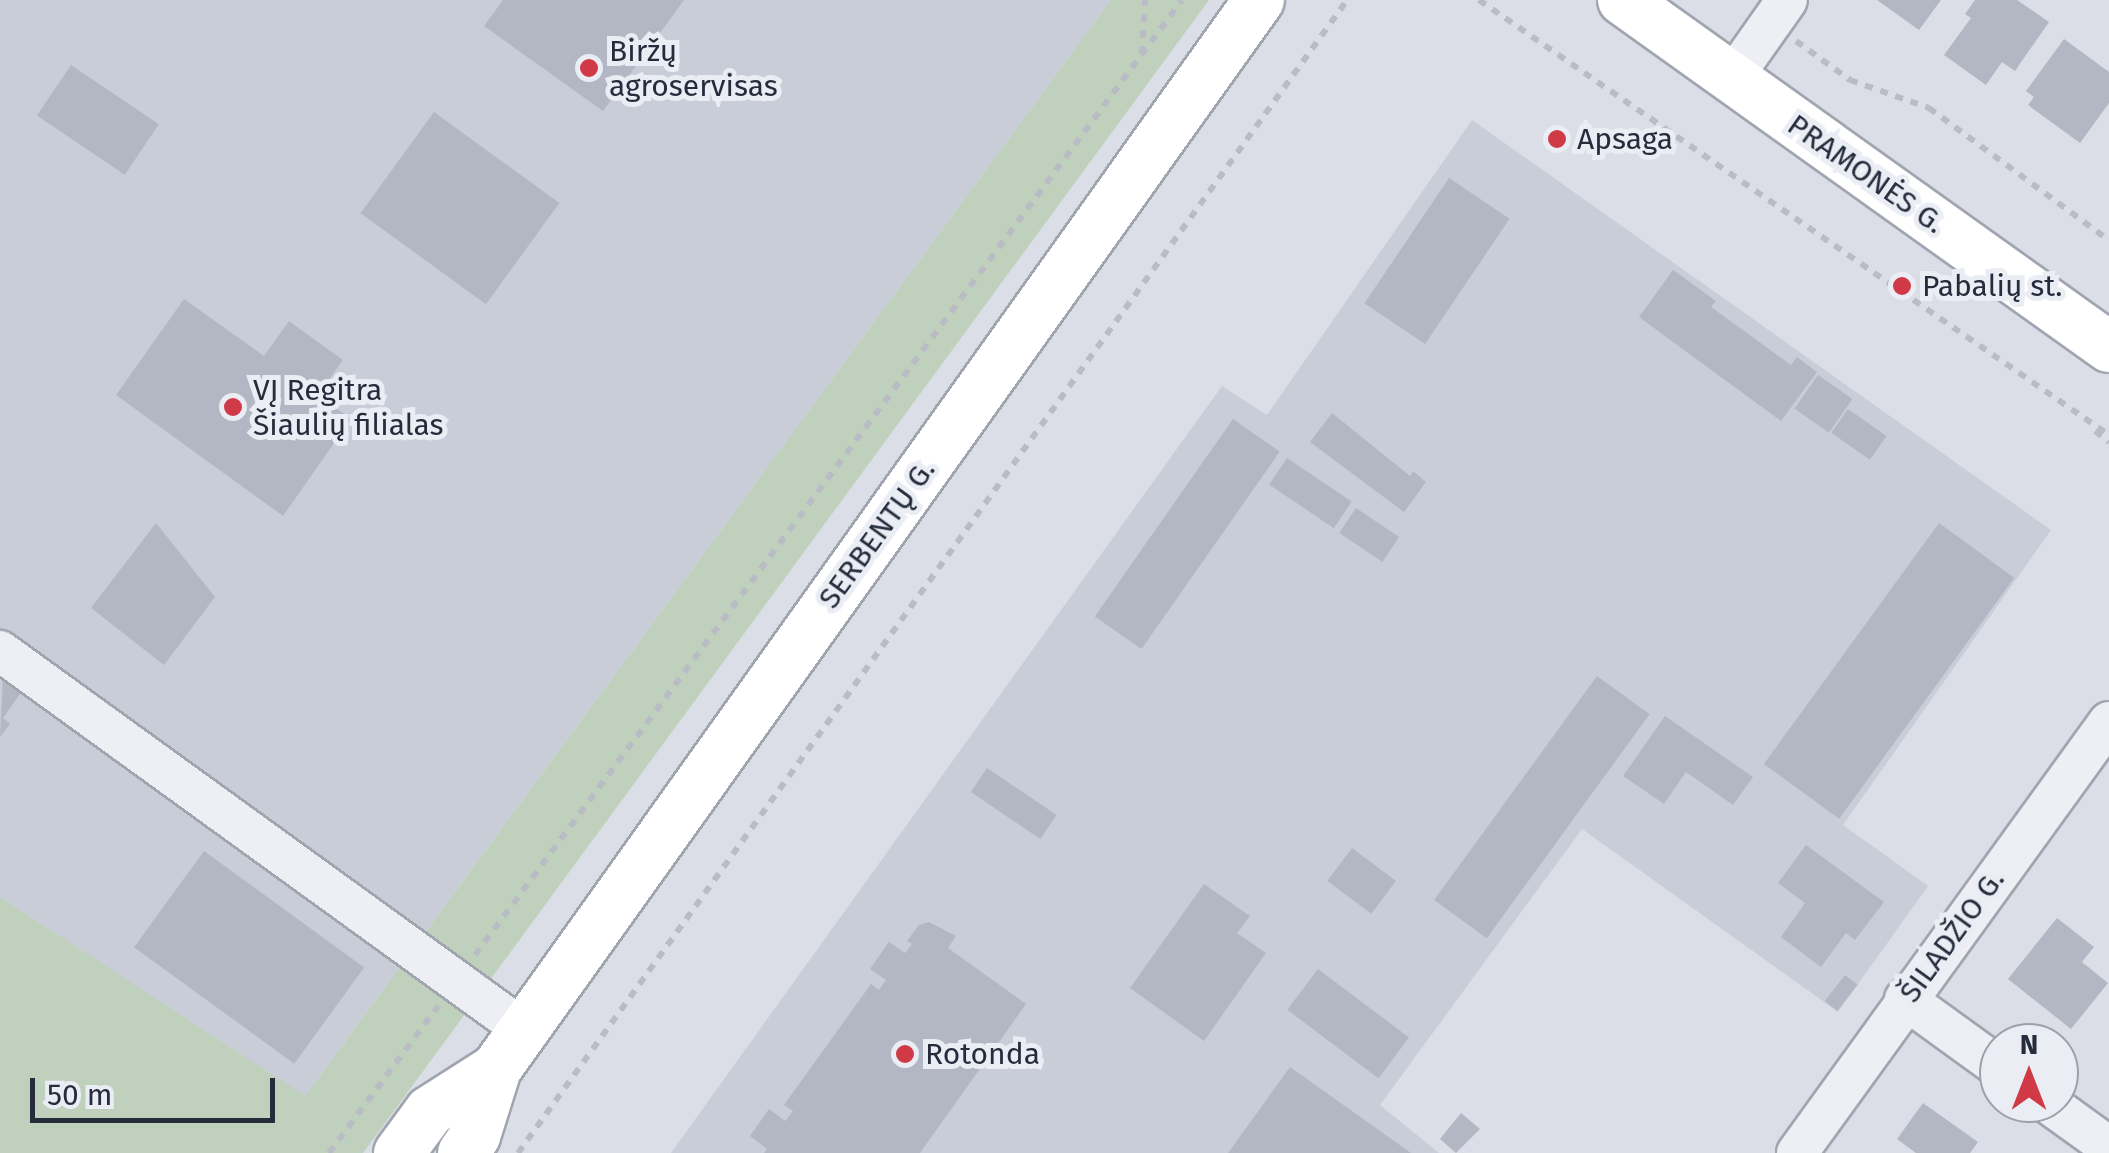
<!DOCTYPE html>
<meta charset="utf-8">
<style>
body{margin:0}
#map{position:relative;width:2109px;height:1153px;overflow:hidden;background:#dbdee6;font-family:"Fira Sans",sans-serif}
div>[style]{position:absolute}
.built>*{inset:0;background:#c9cdd8}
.green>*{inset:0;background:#bfd0bc}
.building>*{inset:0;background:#b2b7c3;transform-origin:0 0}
.path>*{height:6px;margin-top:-3px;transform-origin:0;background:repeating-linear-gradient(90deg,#b9bcc4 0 8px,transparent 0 16px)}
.roads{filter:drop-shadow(2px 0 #a1a5b0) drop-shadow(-2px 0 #a1a5b0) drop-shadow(0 2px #a1a5b0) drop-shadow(0 -2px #a1a5b0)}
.minor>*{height:40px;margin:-20px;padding:0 20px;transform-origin:20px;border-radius:20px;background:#edeff4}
.major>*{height:50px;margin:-25px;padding:0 25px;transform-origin:25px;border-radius:25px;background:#fff}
.dots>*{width:28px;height:28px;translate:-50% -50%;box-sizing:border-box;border:5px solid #eaedf4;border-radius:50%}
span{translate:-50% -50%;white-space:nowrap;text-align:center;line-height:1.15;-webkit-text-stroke:10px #eaedf4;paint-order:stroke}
.poi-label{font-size:30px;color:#252c3c}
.left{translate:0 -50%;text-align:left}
.street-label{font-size:30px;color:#252c3c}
.north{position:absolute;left:1979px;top:1023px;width:100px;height:100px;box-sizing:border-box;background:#eaedf4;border:2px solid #9ba0aa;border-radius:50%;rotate:0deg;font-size:28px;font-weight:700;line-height:40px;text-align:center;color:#252c3c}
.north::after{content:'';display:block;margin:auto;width:35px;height:45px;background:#d03a47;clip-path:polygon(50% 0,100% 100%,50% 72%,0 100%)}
.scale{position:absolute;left:30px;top:1078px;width:245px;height:45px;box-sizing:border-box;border:5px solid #252c3c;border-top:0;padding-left:12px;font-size:30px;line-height:35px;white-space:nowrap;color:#252c3c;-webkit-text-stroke:8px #eaedf4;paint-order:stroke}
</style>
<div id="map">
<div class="built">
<div style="clip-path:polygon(0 0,1111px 0,304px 1097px,0 897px)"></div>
<div style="clip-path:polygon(1472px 120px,2051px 530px,1843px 825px,1928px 886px,1838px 1012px,1582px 829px,1380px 1105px,1439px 1153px,671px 1153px,1222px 386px,1267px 415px)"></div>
</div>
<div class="green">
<div style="clip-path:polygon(1111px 0,1209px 0,363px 1153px,0 1153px,0 897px,305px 1096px)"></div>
</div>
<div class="building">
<div style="clip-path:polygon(503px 0,684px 0,603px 111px,484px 26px)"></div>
<div style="clip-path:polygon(1877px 0,1941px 0,1919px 30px)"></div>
<div style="clip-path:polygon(1975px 0,2017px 0,2049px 22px,2015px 71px,2002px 62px,1986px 85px,1944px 55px,1971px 18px,1965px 14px)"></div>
<div style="clip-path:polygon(2064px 39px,2109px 72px,2109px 103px,2080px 143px,2028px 105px,2034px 97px,2026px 91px)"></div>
<div style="left:71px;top:65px;width:106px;height:61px;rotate:34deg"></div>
<div style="left:434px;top:112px;width:155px;height:125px;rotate:36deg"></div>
<div style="left:1449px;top:178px;width:73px;height:151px;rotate:34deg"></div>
<div style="clip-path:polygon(1673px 270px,1716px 301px,1711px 307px,1791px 365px,1797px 357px,1817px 372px,1781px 421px,1639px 317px)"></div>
<div style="clip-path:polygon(184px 299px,264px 356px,289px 321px,343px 360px,318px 395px,351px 419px,283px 516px,116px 395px)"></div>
<div style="left:1818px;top:375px;width:42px;height:41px;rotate:35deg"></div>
<div style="left:1848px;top:409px;width:47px;height:29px;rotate:35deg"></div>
<div style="clip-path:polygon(1332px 413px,1410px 476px,1413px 471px,1426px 482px,1404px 512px,1310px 442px)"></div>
<div style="left:1233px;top:419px;width:57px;height:241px;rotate:35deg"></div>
<div style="left:1287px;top:458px;width:78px;height:32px;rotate:34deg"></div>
<div style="left:1356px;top:508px;width:52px;height:30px;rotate:34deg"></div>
<div style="clip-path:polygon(156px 523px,215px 597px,164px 665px,91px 608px)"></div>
<div style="left:1939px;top:523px;width:93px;height:298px;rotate:36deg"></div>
<div style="left:1597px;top:676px;width:65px;height:277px;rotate:36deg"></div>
<div style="clip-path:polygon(3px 677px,22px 691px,3px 718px,10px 724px,0 737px)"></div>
<div style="clip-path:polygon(1665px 716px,1753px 777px,1733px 805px,1686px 772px,1664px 804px,1623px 776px)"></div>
<div style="left:987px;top:768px;width:84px;height:29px;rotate:34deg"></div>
<div style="clip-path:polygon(1806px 845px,1884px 902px,1855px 940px,1846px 933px,1821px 967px,1781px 937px,1805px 903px,1778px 883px)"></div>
<div style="left:1352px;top:848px;width:55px;height:41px;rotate:37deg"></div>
<div style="left:204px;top:851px;width:198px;height:119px;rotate:36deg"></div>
<div style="clip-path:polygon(1204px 884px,1250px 916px,1237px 933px,1266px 953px,1204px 1041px,1130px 988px)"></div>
<div style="clip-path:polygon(2057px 918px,2094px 947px,2082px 962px,2108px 983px,2071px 1029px,2008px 979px)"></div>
<div style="clip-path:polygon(929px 922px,956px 936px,948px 948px,1026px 1004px,920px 1153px,764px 1153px,767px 1149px,750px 1136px,769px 1109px,785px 1121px,793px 1111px,784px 1105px,871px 984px,879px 990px,886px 980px,870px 969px,889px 942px,905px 953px,912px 944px,907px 941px,919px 925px)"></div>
<div style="left:1318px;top:969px;width:114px;height:51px;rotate:37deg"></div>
<div style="left:1845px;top:975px;width:16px;height:33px;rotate:38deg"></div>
<div style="clip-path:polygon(1290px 1067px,1411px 1153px,1228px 1153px)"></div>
<div style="clip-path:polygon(1923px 1103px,1978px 1142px,1970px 1153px,1916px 1153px,1897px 1139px)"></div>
<div style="clip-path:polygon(1461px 1113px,1480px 1129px,1456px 1153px,1440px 1139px)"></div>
</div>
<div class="path">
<div style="left:1479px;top:0;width:766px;rotate:34.62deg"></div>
<div style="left:1796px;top:41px;width:67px;rotate:35.8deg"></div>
<div style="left:1850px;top:80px;width:84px;rotate:19.5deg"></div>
<div style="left:1929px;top:108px;width:223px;rotate:36.3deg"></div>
<div style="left:1142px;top:54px;width:54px;rotate:-86.8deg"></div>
<div style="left:2095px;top:431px;width:18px;rotate:38deg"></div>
<div style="left:475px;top:955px;width:1188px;rotate:-53.49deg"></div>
<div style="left:329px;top:1153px;width:183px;rotate:-53.4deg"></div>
<div style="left:518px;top:1153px;width:1420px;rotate:-54.28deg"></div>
</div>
<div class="roads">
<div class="minor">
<div style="left:1732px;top:78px;width:95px;rotate:-54.8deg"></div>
<div style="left:0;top:651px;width:647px;rotate:35.88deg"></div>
<div style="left:1905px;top:999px;width:116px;rotate:35.9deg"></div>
<div style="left:2048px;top:1103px;width:75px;rotate:35.8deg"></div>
<div style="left:1797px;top:1153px;width:532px;rotate:-54.1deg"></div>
</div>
<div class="major">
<div style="left:1623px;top:0;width:597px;rotate:35.53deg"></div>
<div style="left:399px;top:1153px;width:52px;rotate:-53.6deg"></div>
<div style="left:430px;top:1111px;width:78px;rotate:-32.5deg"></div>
<div style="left:463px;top:1153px;width:21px;rotate:-55deg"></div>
<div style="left:475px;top:1136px;width:70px;rotate:-72.6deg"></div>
<div style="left:496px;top:1069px;width:1313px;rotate:-54.48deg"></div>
</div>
</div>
<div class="dots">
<div style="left:589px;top:68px;background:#d03a47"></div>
<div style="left:1557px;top:139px;background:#d03a47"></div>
<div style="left:1902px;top:286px;background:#d03a47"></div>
<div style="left:233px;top:407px;background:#d03a47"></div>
<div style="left:905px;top:1054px;background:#d03a47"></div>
</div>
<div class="poi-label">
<span class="left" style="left:609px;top:68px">Biržų<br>agroservisas</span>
<span class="left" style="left:1577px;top:139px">Apsaga</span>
<span class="left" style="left:1922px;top:286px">Pabalių st.</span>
<span class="left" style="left:253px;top:407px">VĮ Regitra<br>Šiaulių filialas</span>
<span class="left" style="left:925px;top:1054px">Rotonda</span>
</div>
<div class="street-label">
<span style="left:1866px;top:174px;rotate:35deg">PRAMONĖS G.</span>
<span style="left:877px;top:534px;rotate:-54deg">SERBENTŲ G.</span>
<span style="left:1952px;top:936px;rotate:-54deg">ŠILADŽIO G.</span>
</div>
<div class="north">N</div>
<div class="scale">50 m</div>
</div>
